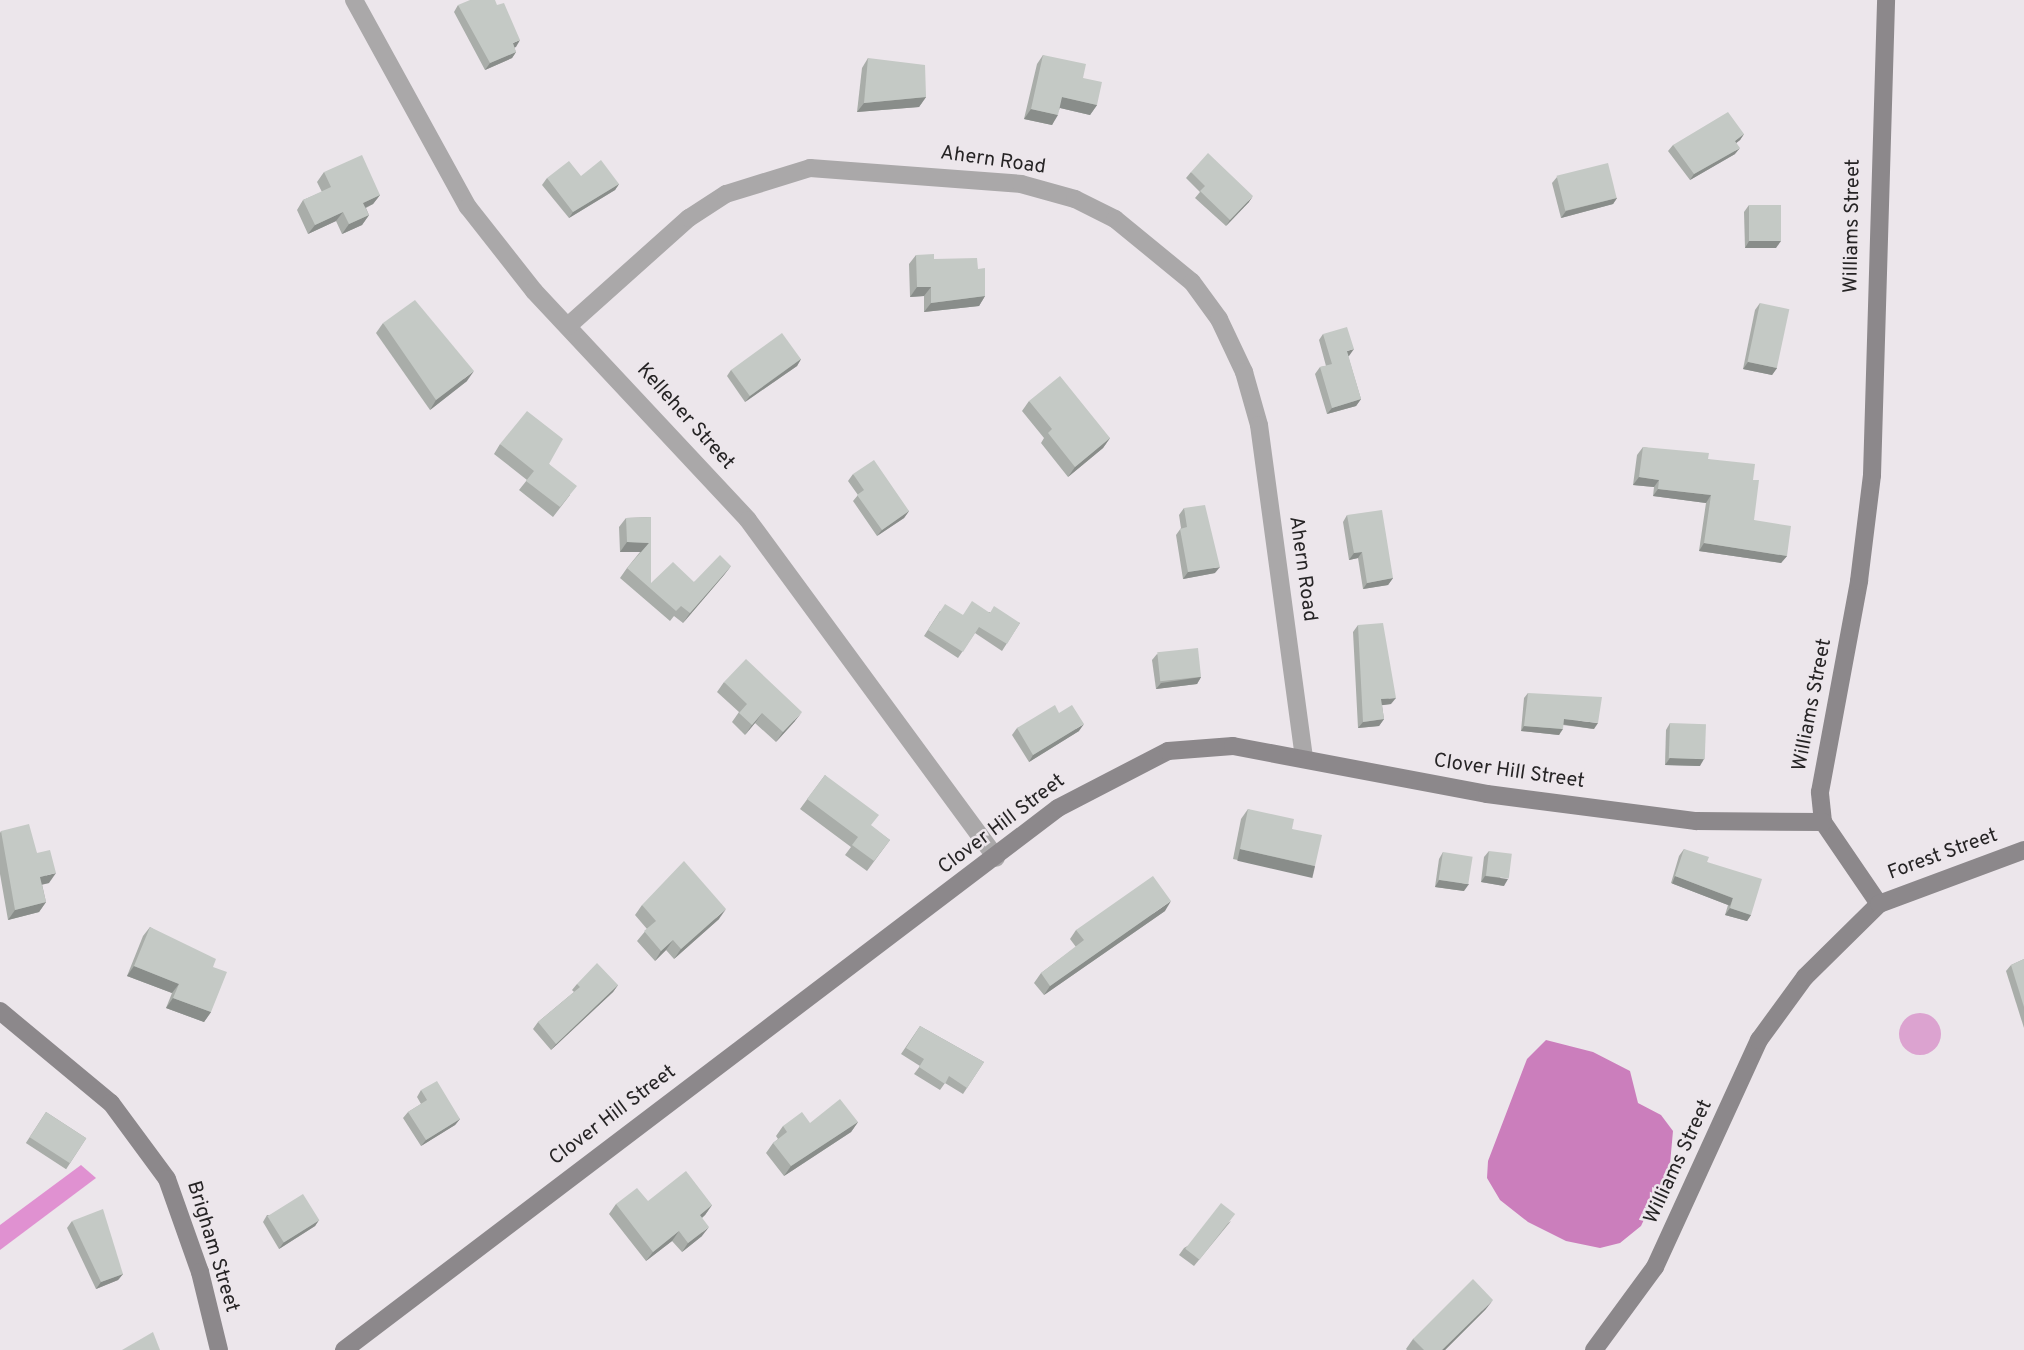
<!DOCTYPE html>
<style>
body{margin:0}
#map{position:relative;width:2024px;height:1350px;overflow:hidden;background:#ece6eb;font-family:Overpass,sans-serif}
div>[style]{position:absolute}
.green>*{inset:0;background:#dca3d0}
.round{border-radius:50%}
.forest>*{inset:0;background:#e091d1}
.water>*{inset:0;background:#cb7ebc}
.street>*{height:18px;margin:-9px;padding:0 9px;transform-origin:9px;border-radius:9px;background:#aaa8a9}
.secondary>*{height:18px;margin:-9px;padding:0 9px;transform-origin:9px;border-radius:9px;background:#8c888b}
.wall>*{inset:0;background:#a9ada9;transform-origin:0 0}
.shaded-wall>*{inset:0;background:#898d8a;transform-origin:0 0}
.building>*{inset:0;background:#c4c9c5;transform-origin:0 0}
span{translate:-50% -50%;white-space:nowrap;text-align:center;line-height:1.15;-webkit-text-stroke:5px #ece6eb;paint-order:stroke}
.street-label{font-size:20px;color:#262425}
</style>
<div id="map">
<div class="green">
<div class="round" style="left:1899px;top:1013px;width:42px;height:42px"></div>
</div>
<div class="forest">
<div style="clip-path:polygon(81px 1165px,96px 1178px,0 1250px,0 1225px)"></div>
</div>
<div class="water">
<div style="clip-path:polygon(1546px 1040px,1593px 1052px,1630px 1071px,1638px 1103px,1661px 1115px,1673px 1131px,1670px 1164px,1641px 1226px,1620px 1243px,1600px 1248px,1566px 1241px,1528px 1222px,1500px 1200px,1487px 1178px,1488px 1161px,1527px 1059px)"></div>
</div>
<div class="street">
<div style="left:354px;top:0;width:236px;rotate:61.2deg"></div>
<div style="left:468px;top:207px;width:107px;rotate:51.8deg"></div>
<div style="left:534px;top:291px;width:313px;rotate:46.9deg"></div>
<div style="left:748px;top:520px;width:419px;rotate:53.7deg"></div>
<div style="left:568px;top:326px;width:162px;rotate:-41.8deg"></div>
<div style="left:689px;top:218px;width:44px;rotate:-33deg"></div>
<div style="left:726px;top:194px;width:88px;rotate:-17.2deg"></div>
<div style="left:810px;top:168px;width:212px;rotate:4.3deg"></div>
<div style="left:1021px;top:184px;width:56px;rotate:15.5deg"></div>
<div style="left:1075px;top:199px;width:45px;rotate:26.6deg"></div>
<div style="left:1115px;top:219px;width:99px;rotate:39.3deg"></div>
<div style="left:1192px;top:282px;width:46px;rotate:53.9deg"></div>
<div style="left:1219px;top:319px;width:59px;rotate:64.7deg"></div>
<div style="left:1244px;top:372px;width:55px;rotate:74.2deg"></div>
<div style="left:1259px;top:425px;width:335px;rotate:82.3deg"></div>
</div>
<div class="secondary">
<div style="left:1879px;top:904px;width:99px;rotate:-124.3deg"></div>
<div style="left:1823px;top:822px;width:30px;rotate:-96deg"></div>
<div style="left:1820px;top:792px;width:215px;rotate:-79.5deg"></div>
<div style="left:1859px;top:581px;width:107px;rotate:-83deg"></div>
<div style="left:1872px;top:475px;width:475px;rotate:-88.3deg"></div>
<div style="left:0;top:1011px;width:144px;rotate:39.7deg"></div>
<div style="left:111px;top:1103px;width:94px;rotate:53.6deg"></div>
<div style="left:167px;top:1179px;width:99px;rotate:70.5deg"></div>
<div style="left:200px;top:1272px;width:80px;rotate:76.3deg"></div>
<div style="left:344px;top:1350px;width:896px;rotate:-37.2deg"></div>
<div style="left:1058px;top:808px;width:124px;rotate:-27.4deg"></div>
<div style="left:1168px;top:751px;width:65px;rotate:-4.4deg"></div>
<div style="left:1233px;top:746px;width:258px;rotate:10.7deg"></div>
<div style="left:1487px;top:794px;width:211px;rotate:7.4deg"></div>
<div style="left:1696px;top:821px;width:127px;rotate:0.5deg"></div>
<div style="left:1594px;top:1350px;width:103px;rotate:-53.7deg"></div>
<div style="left:1655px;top:1267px;width:250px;rotate:-65.4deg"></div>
<div style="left:1759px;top:1040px;width:78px;rotate:-53.9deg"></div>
<div style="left:1805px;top:977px;width:104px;rotate:-44.6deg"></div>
<div style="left:1879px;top:904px;width:155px;rotate:-20.4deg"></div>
</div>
<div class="wall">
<div style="clip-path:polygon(458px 5px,516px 47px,514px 47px,516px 52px,512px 58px,485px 70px,454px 12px)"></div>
<div style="clip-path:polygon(1043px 55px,1083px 78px,1097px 105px,1090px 115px,1060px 108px,1052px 125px,1024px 119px,1037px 64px)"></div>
<div style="clip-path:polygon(868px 58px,926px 97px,919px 107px,857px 112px,862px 68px)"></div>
<div style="clip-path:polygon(1744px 134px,1740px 140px,1736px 143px,1735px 154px,1690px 180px,1668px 151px,1673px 145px)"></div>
<div style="clip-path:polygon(324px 172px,380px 195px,373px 204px,366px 208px,369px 215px,362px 225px,342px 234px,336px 221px,308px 234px,297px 210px,303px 200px,322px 192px,317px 182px)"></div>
<div style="clip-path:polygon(1191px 172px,1249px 202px,1226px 226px,1195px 198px,1200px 192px,1186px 178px)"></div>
<div style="clip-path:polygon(1557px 177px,1617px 198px,1613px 204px,1561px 218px,1552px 183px)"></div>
<div style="clip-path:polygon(547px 178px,619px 184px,615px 190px,569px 218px,542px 185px)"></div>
<div style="clip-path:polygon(1749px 205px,1776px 248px,1745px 248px,1744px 212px)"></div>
<div style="clip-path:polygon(916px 255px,978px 269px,985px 296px,979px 306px,924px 312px,924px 296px,910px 297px,909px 264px)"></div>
<div style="clip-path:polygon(1760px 303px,1777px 368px,1772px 375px,1743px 369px,1755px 310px)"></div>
<div style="clip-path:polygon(383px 323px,467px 381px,430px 410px,376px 333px)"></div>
<div style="clip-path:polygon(1323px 334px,1349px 356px,1348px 356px,1361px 399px,1356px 406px,1327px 414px,1315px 374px,1320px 367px,1326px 366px,1319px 340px)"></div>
<div style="clip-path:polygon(801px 359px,797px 366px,745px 402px,727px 376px,731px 370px)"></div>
<div style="clip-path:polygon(1029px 401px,1110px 438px,1103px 448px,1068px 477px,1041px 443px,1044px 438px,1022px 411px)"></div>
<div style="clip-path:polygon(500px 444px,549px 464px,570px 495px,553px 517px,519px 490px,527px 480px,494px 454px)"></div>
<div style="clip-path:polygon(1643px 447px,1708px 459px,1753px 480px,1754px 520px,1787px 556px,1781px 563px,1699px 551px,1706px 503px,1653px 496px,1654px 487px,1633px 485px,1637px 455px)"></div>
<div style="clip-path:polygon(853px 474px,909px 511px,904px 518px,877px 536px,853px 501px,858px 495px,848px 481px)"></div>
<div style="clip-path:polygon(1184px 508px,1215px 573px,1183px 579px,1176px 535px,1181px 528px,1179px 515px)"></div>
<div style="clip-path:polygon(1347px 515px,1393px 578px,1388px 585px,1363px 589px,1358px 558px,1349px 560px,1343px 522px)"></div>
<div style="clip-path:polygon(651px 517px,651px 583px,694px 582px,731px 566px,724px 575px,683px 623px,674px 616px,670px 621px,620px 578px,627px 568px,640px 552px,620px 552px,619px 527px,626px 518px)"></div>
<div style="clip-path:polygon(940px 611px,962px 615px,989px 612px,1020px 623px,1002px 651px,975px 633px,958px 658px,924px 636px)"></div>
<div style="clip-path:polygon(1358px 625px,1391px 704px,1382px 705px,1384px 719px,1379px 726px,1358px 728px,1353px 632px)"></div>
<div style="clip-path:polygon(1157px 654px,1201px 677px,1197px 684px,1156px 689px,1152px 660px)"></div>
<div style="clip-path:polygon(724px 682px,795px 721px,776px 742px,755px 723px,745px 735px,732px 722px,739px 712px,717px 692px)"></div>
<div style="clip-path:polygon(1528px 693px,1594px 729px,1563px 725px,1559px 735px,1521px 731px,1524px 698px)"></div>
<div style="clip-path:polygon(1059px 713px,1079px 731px,1029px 762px,1012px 735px,1017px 728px)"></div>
<div style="clip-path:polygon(1670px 723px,1700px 766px,1665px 765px,1666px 730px)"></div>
<div style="clip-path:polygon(825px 775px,871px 826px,890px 840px,867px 871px,845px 855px,851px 847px,800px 809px)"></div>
<div style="clip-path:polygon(1248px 809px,1292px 829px,1315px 866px,1308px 876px,1233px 859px,1241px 819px)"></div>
<div style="clip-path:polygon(1px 831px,37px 853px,49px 883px,42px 884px,46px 902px,39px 912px,8px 920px,0 874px,0 833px)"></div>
<div style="clip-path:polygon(1684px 849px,1707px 862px,1751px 915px,1747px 921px,1725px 915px,1728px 905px,1671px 883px,1679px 856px)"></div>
<div style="clip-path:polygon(1489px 851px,1504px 886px,1481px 882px,1484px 857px)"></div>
<div style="clip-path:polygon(1443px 852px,1464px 891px,1435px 887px,1439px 859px)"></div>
<div style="clip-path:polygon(642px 905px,719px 919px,674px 959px,666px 950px,655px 961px,637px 941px,647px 929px,635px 915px)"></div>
<div style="clip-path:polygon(1165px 911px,1044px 995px,1034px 983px,1041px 973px,1076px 947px,1070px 939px,1076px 930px)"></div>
<div style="clip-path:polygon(150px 927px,213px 967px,211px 1012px,204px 1022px,166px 1008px,172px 993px,127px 976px,143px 936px)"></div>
<div style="clip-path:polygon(2024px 959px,2024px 1028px,2006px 971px,2011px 965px)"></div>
<div style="clip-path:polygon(577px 984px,618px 985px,613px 992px,551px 1050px,533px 1029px,538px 1022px,574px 992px,572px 990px)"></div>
<div style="clip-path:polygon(920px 1026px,984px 1062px,963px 1094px,945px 1083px,940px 1090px,914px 1074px,920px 1066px,901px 1054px)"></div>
<div style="clip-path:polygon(421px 1090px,460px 1119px,455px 1125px,421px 1146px,403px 1118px,408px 1112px,421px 1104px,417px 1097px)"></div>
<div style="left:46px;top:1112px;width:48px;height:37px;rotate:33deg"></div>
<div style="clip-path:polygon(858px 1122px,851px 1132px,784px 1176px,766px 1153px,773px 1143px,778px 1139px,776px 1136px,783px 1126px,810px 1123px)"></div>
<div style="clip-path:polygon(648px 1201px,712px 1205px,705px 1215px,702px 1218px,702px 1236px,682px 1252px,672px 1241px,646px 1261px,609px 1214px,616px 1204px)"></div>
<div style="clip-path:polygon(267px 1215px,319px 1220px,315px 1226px,279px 1249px,263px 1222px)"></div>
<div style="clip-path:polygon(72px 1221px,123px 1274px,118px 1280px,96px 1289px,67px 1228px)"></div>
<div style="clip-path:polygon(1231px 1221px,1194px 1266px,1179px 1255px,1184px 1248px)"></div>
<div style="clip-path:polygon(1486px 1309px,1445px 1350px,1407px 1350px,1406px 1349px,1413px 1339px)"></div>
</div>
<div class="shaded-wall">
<div style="clip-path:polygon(520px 40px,516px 47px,508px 50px,513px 43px)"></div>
<div style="clip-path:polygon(516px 52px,512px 58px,485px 70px,490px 63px)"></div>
<div style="clip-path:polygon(926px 97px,919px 107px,857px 112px,864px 103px)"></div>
<div style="clip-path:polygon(1062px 97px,1097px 105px,1090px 115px,1056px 107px)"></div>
<div style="clip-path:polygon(1031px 109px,1058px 115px,1052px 125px,1024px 119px)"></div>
<div style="clip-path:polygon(1744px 134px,1740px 140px,1730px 148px,1735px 141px)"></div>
<div style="clip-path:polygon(1740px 148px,1735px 154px,1690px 180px,1694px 174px)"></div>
<div style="clip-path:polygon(619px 184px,615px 190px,569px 218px,573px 212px)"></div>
<div style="clip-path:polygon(380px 195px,373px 204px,356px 212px,363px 203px)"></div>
<div style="clip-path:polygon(1253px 196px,1249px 202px,1226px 226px,1230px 220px)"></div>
<div style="clip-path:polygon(1617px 198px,1613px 204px,1561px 218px,1566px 211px)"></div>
<div style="clip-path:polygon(343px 212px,336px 221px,308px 234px,315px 225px)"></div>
<div style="clip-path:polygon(369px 215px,362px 225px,342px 234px,349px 224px)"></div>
<div style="clip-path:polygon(1749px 241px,1781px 241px,1776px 248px,1745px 248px)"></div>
<div style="clip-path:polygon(917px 287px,931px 287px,924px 296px,910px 297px)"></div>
<div style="clip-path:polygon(985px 296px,979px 306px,924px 312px,931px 303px)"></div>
<div style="clip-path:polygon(1354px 349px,1349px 356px,1342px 358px,1347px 351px)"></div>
<div style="clip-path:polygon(801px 359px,797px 366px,745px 402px,750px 396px)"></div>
<div style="clip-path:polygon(1748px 362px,1777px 368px,1772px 375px,1743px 369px)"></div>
<div style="clip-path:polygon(474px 371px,467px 381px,430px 410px,436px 400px)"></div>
<div style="clip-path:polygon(1361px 399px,1356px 406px,1327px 414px,1332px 408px)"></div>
<div style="clip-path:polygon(1110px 438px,1103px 448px,1068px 477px,1075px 467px)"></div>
<div style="clip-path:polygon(1639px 477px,1659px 480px,1654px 487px,1633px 485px)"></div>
<div style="clip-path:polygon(1658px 489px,1711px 495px,1706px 503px,1653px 496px)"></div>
<div style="clip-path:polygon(909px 511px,904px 518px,877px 536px,882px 530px)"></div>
<div style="clip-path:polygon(627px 542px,649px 543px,642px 552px,620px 552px)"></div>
<div style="clip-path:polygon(1704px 543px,1787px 556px,1781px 563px,1699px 551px)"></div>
<div style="clip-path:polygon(1362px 552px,1358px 558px,1349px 560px,1354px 553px)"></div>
<div style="clip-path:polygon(731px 566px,724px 575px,683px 623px,690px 613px)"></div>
<div style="clip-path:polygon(1220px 567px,1215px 573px,1183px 579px,1188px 572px)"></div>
<div style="clip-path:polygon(1393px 578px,1388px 585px,1363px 589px,1367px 583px)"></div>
<div style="clip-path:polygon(1201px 677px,1197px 684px,1156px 689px,1161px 683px)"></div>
<div style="clip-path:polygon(1396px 698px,1391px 704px,1376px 706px,1381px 699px)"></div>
<div style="clip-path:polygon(802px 712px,795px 721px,776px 742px,783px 732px)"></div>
<div style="clip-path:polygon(762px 713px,755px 723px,745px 735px,752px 725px)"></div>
<div style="clip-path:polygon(1384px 719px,1379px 726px,1358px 728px,1363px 722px)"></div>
<div style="clip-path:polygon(1564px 719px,1598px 723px,1594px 729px,1560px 724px)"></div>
<div style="clip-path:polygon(1084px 724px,1079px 731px,1029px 762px,1033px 755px)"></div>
<div style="clip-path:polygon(1524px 726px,1563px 729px,1559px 735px,1521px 731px)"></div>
<div style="clip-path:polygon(1670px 758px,1704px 759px,1700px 766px,1665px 765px)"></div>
<div style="left:1240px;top:849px;width:77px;height:12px;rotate:13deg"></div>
<div style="clip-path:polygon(56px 873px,49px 883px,33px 887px,40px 877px)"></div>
<div style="clip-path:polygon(1485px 876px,1508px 879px,1504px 886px,1481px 882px)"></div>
<div style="left:1675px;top:876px;width:62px;height:8px;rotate:21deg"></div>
<div style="clip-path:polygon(1439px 880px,1469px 884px,1464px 891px,1435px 887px)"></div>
<div style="clip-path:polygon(1171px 901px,1165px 911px,1044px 995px,1050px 986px)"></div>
<div style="clip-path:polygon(46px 902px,39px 912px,8px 920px,15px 910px)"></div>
<div style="clip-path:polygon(1730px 908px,1751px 915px,1747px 921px,1725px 915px)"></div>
<div style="clip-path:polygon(726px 909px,719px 919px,674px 959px,681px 949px)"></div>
<div style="clip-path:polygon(673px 940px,666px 950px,655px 961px,661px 951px)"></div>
<div style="clip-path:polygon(134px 966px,179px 984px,172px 993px,127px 976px)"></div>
<div style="clip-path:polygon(618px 985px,613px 992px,551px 1050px,556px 1044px)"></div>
<div style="clip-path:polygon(173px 998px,211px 1012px,204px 1022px,166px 1008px)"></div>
<div style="clip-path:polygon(460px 1119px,455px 1125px,421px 1146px,426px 1140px)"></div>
<div style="clip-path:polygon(858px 1122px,851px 1132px,784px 1176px,791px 1166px)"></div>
<div style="clip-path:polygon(712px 1205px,705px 1215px,693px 1225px,700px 1215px)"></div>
<div style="clip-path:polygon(319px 1220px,315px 1226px,279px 1249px,284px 1242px)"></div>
<div style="clip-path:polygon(709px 1227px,702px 1236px,682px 1252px,688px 1243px)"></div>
<div style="clip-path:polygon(679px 1231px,672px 1241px,646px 1261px,653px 1252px)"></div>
<div style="clip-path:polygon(123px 1274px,118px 1280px,96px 1289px,101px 1282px)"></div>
<div style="clip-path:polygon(1493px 1300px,1486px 1309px,1445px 1350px,1442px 1350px)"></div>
</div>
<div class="building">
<div style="clip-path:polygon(470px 0,495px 0,497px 5px,504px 3px,520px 40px,513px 43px,516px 52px,490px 63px,458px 5px)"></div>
<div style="clip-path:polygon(1043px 55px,1086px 64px,1083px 78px,1102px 82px,1097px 105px,1062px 97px,1058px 115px,1031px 109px)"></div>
<div style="clip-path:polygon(868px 58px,925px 65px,926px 97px,864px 103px)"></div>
<div style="clip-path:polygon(1728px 112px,1744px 134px,1735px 141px,1740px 148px,1694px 174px,1673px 145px)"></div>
<div style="clip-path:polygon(1208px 153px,1253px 196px,1230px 220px,1200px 191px,1205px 186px,1191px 172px)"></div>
<div style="clip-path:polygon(362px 155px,380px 195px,363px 203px,369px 215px,349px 224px,343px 212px,315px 225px,303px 200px,331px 187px,324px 172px)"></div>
<div style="clip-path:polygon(601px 160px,619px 184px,573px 212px,547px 178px,569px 161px,581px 176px)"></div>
<div style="left:1608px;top:163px;width:36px;height:53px;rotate:76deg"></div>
<div style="left:1749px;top:205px;width:32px;height:36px"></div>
<div style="clip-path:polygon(934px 254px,934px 259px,977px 258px,978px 269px,985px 268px,985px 296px,931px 303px,931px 287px,917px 287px,916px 255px)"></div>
<div style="clip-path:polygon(415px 300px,474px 371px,436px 400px,383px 323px)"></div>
<div style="left:1760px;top:303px;width:30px;height:60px;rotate:12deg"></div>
<div style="clip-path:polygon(1347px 327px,1354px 349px,1347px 351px,1361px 399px,1332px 408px,1320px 367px,1332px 364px,1323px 334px)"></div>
<div style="left:782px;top:333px;width:32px;height:63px;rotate:54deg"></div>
<div style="clip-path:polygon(1060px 376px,1110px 438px,1075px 467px,1048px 433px,1052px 429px,1029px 401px)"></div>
<div style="clip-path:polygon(527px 411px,563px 439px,549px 464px,577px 486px,560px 507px,526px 481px,534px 471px,500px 444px)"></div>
<div style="clip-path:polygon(1643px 447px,1709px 453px,1708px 459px,1755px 464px,1753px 480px,1759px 480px,1754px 520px,1791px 526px,1787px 556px,1704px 543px,1711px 495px,1658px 489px,1659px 480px,1639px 477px)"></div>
<div style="clip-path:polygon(874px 460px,909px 511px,882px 530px,857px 495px,864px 490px,853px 474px)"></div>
<div style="clip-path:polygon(1205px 505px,1220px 567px,1188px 572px,1180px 529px,1187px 527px,1184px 508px)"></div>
<div style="clip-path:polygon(1382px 510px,1393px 578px,1367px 583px,1362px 552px,1354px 553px,1347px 515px)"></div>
<div style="clip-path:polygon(651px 517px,651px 583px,673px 562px,694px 582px,720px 555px,731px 566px,690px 613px,681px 606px,676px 611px,627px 568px,649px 543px,627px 542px,626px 518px)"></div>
<div style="clip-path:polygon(972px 601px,990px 613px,994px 606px,1020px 623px,1007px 644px,979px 627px,963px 652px,928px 630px,945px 604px,963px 615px)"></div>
<div style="clip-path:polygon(1383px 623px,1396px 698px,1381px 699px,1384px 719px,1363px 722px,1358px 625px)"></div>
<div style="left:1198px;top:648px;width:29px;height:41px;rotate:84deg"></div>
<div style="clip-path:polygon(746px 659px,802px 712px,783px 732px,762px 713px,752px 725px,739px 713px,747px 704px,724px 682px)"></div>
<div style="clip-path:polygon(1528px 693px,1602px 697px,1598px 723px,1564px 719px,1563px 729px,1524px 726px)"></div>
<div style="clip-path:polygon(1055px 705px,1059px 713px,1072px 705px,1084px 724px,1033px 755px,1017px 728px)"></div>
<div style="left:1670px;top:723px;width:36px;height:35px;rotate:2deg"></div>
<div style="clip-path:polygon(825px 775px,879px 815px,871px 825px,890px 840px,874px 861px,852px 845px,858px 837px,807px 799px)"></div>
<div style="clip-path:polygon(1248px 809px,1294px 819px,1292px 829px,1322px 835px,1315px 866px,1240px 849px)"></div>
<div style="clip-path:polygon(29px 824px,37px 853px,50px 850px,56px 873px,40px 877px,46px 902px,15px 910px,1px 831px)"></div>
<div style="clip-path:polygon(1684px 849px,1709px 857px,1707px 862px,1762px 879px,1751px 915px,1730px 908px,1733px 898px,1675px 876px)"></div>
<div style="left:1489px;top:851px;width:23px;height:25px;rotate:7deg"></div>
<div style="left:1443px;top:852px;width:30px;height:28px;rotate:9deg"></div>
<div style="clip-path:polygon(684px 861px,726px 909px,681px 949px,673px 940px,661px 951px,644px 931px,656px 921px,642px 905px)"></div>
<div style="clip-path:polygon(1153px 876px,1171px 901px,1050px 986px,1041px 973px,1084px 940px,1076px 930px)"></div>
<div style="clip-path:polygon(150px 927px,216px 959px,213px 967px,227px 972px,211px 1012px,173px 998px,179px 984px,134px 966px)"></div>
<div style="clip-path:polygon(2024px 959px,2024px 1007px,2011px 965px)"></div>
<div style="clip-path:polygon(597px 963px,618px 985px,556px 1044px,538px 1022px,580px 987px,577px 984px)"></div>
<div style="clip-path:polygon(920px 1026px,984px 1062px,967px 1088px,949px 1076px,945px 1084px,919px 1067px,924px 1059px,906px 1048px)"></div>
<div style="clip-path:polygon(437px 1081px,460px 1119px,426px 1140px,408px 1112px,427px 1100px,421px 1090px)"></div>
<div style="clip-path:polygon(840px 1099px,858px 1122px,791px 1166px,773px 1143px,787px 1132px,783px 1126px,802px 1112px,810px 1123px)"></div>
<div style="left:46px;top:1112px;width:48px;height:30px;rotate:33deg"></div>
<div style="clip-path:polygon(686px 1171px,712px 1205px,700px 1215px,709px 1227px,688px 1243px,679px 1231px,653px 1252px,616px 1204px,637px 1188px,648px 1201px)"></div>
<div style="left:303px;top:1194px;width:31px;height:42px;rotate:58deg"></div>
<div style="left:1221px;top:1203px;width:18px;height:58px;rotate:38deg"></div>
<div style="clip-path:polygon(103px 1209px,123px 1274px,101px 1282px,72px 1221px)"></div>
<div style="clip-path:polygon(1473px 1279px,1493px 1300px,1442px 1350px,1424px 1350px,1413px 1339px)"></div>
<div style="clip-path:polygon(153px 1332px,160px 1350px,122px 1350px)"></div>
</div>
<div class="street-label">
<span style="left:993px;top:161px;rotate:8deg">Ahern Road</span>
<span style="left:1853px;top:226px;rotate:-89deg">Williams Street</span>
<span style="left:685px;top:417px;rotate:48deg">Kelleher Street</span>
<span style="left:1302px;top:569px;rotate:82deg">Ahern Road</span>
<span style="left:1813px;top:705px;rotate:-79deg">Williams Street</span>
<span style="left:1509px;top:772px;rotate:8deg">Clover Hill Street</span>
<span style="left:1002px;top:825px;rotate:-37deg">Clover Hill Street</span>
<span style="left:1943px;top:855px;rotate:-20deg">Forest Street</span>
<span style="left:613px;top:1116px;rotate:-37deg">Clover Hill Street</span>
<span style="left:1679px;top:1162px;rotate:-65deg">Williams Street</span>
<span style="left:212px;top:1247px;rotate:73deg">Brigham Street</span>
</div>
</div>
